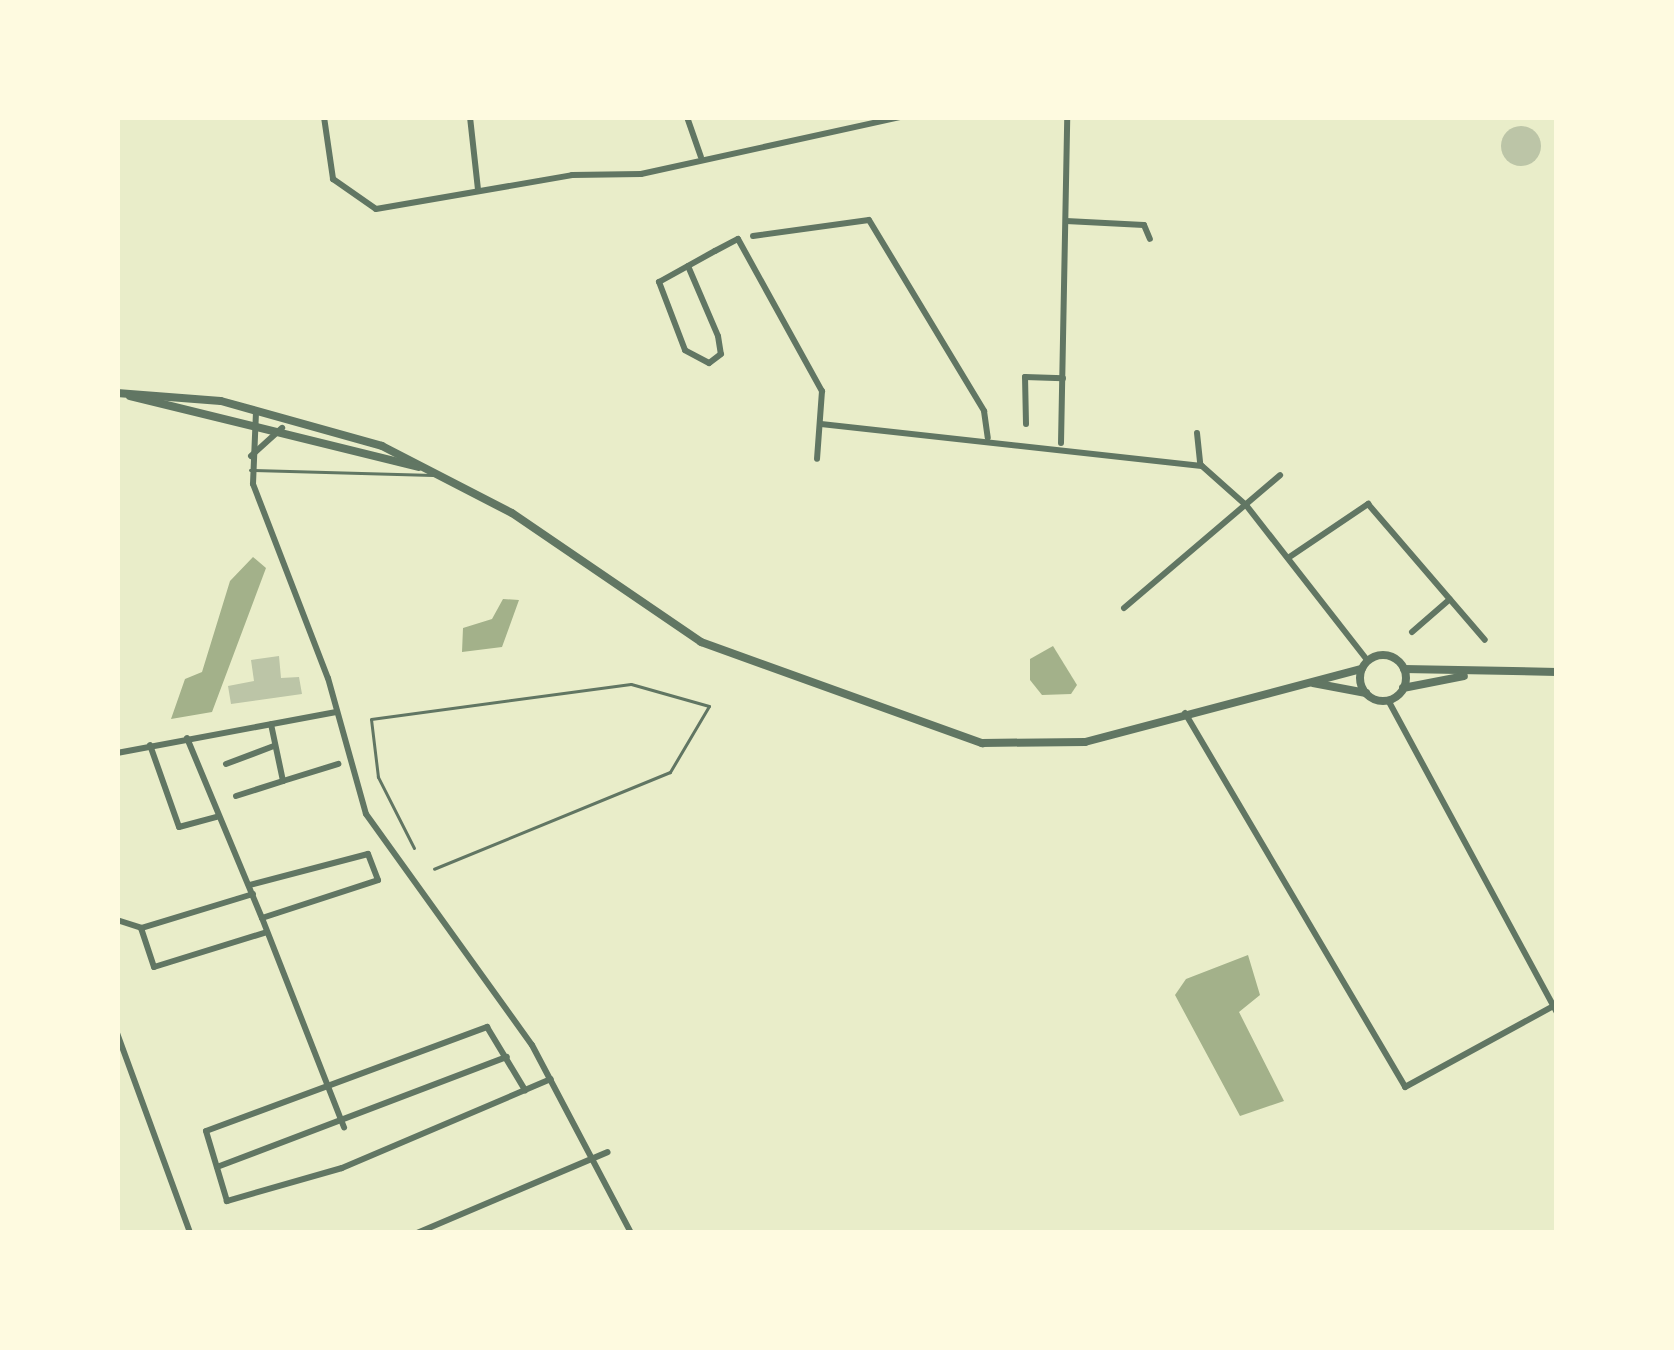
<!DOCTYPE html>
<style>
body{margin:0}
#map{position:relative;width:1674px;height:1350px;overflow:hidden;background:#e9edc9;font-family:"Noto Sans",sans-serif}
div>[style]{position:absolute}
.water>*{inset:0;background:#a3b18a}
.building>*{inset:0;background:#bcc5a7}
.round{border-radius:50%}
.service>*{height:3px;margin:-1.5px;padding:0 1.5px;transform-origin:1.5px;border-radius:1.5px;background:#617663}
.minor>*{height:6px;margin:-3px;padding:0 3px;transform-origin:3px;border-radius:3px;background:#617663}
.tertiary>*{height:8px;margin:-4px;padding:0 4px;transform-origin:4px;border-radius:4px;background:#617663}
.tertiary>.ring{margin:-4px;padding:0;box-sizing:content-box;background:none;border:8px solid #617663;border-radius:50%}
span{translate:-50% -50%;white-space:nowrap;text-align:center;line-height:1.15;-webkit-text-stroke:10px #fefae0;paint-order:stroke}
.frame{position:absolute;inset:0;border:120px solid #fefae0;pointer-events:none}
</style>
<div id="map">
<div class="water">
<div style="clip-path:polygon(253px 557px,266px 568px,212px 712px,171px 719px,185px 679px,202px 672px,230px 581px)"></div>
<div style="clip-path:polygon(519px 600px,502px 647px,462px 652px,463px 628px,492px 619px,503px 599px)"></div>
<div style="clip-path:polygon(1053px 646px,1077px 685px,1071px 694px,1042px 695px,1030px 680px,1030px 659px)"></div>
<div style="clip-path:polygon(1248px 955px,1260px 995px,1239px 1012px,1284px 1101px,1240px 1116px,1175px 995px,1186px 979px)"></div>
</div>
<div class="building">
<div class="round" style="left:1501px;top:126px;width:40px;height:40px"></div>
<div style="clip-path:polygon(279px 656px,281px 678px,299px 677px,302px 694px,231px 704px,228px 686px,254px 681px,251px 660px)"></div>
</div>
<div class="service">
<div style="left:250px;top:470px;width:183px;rotate:1.6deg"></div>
<div style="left:414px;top:848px;width:80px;rotate:-116.9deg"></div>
<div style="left:378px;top:777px;width:58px;rotate:-96.9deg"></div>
<div style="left:371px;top:719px;width:262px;rotate:-7.7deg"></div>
<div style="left:631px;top:684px;width:81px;rotate:15.8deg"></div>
<div style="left:709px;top:706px;width:77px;rotate:120.6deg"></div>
<div style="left:670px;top:772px;width:255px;rotate:157.7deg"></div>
</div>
<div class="minor">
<div style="left:324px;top:117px;width:63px;rotate:81.7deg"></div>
<div style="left:333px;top:179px;width:52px;rotate:34.9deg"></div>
<div style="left:376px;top:209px;width:199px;rotate:-9.8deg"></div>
<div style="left:572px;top:175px;width:69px;rotate:-0.8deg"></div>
<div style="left:641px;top:174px;width:265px;rotate:-12.4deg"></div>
<div style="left:470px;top:117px;width:72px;rotate:83.7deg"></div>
<div style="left:687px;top:117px;width:42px;rotate:70.7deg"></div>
<div style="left:1066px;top:221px;width:78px;rotate:2.9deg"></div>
<div style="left:1144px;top:225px;width:15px;rotate:67deg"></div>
<div style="left:753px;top:236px;width:117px;rotate:-7.9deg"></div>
<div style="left:869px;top:220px;width:223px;rotate:58.9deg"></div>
<div style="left:984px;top:411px;width:27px;rotate:82deg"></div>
<div style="left:688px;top:266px;width:76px;rotate:66.8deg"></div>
<div style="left:718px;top:336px;width:18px;rotate:81deg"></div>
<div style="left:721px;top:354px;width:15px;rotate:143deg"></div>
<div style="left:709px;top:363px;width:27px;rotate:-152deg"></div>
<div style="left:685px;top:350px;width:73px;rotate:-110.9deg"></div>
<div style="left:659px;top:282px;width:64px;rotate:-29deg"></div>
<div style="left:715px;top:251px;width:26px;rotate:-28deg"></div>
<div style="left:738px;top:239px;width:174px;rotate:61.1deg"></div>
<div style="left:822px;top:391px;width:68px;rotate:94.2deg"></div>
<div style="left:256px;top:412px;width:72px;rotate:92.4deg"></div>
<div style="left:253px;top:484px;width:208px;rotate:68.9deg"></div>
<div style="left:328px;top:678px;width:141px;rotate:74.4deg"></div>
<div style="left:366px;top:814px;width:284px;rotate:54.3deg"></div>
<div style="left:532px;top:1045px;width:212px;rotate:62.2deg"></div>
<div style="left:821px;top:424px;width:383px;rotate:6.3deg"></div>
<div style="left:1202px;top:466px;width:59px;rotate:41.6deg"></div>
<div style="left:1246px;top:505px;width:198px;rotate:52deg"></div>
<div style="left:1026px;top:424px;width:47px;rotate:-91.2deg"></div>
<div style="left:1025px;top:377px;width:38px;rotate:2deg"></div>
<div style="left:1197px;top:433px;width:30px;rotate:84deg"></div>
<div style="left:1061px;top:443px;width:326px;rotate:-88.9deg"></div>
<div style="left:251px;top:456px;width:42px;rotate:-42.1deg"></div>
<div style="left:1288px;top:558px;width:97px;rotate:-34deg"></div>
<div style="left:1368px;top:504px;width:179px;rotate:49.3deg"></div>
<div style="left:1124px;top:608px;width:205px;rotate:-40.4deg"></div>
<div style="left:1412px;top:632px;width:50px;rotate:-41deg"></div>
<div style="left:1388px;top:700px;width:355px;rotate:61.6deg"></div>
<div style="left:1185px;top:713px;width:434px;rotate:59.5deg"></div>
<div style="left:1405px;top:1087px;width:173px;rotate:-28.6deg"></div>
<div style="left:187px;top:738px;width:195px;rotate:67.4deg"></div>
<div style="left:262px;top:918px;width:122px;rotate:-18.1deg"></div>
<div style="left:378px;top:880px;width:28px;rotate:-111deg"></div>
<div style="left:368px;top:854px;width:122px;rotate:165.3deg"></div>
<div style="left:150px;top:745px;width:87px;rotate:70.5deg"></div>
<div style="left:179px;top:827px;width:38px;rotate:-15deg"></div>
<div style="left:117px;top:753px;width:223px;rotate:-10.6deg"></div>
<div style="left:226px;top:764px;width:51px;rotate:-20.6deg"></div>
<div style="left:283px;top:781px;width:58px;rotate:-17.2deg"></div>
<div style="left:236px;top:796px;width:49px;rotate:-17.7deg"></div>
<div style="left:283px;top:781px;width:58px;rotate:-101.9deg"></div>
<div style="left:253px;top:894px;width:117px;rotate:163.1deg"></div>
<div style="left:141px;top:928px;width:41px;rotate:71.6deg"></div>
<div style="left:154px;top:967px;width:118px;rotate:-17.2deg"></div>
<div style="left:262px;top:918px;width:225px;rotate:68.6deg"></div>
<div style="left:117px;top:920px;width:25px;rotate:18deg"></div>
<div style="left:487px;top:1027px;width:74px;rotate:58.9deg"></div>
<div style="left:525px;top:1090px;width:199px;rotate:156.9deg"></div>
<div style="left:342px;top:1168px;width:120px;rotate:164deg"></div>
<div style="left:227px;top:1201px;width:73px;rotate:-106.7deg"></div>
<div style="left:206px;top:1131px;width:300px;rotate:-20.3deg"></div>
<div style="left:117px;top:1033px;width:213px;rotate:69.9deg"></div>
<div style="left:525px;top:1090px;width:28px;rotate:-23deg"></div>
<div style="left:217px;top:1167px;width:310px;rotate:-20.8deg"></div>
<div style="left:417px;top:1233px;width:207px;rotate:-23deg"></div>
</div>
<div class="tertiary">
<div style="left:117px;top:393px;width:104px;rotate:4.4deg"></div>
<div style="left:221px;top:401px;width:167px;rotate:15.6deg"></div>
<div style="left:382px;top:446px;width:146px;rotate:27.3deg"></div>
<div style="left:512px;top:513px;width:229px;rotate:34.3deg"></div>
<div style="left:701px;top:642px;width:299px;rotate:19.8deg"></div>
<div style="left:982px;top:743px;width:103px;rotate:-0.6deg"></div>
<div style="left:1085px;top:742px;width:286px;rotate:-14.8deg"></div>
<div style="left:130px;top:396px;width:297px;rotate:13.8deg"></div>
<div class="ring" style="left:1360px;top:655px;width:38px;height:38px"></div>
<div style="left:1404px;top:669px;width:153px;rotate:1.1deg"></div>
<div style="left:1313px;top:683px;width:54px;rotate:10.7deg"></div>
<div style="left:1403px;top:688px;width:62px;rotate:-11.1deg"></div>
</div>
<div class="frame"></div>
</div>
